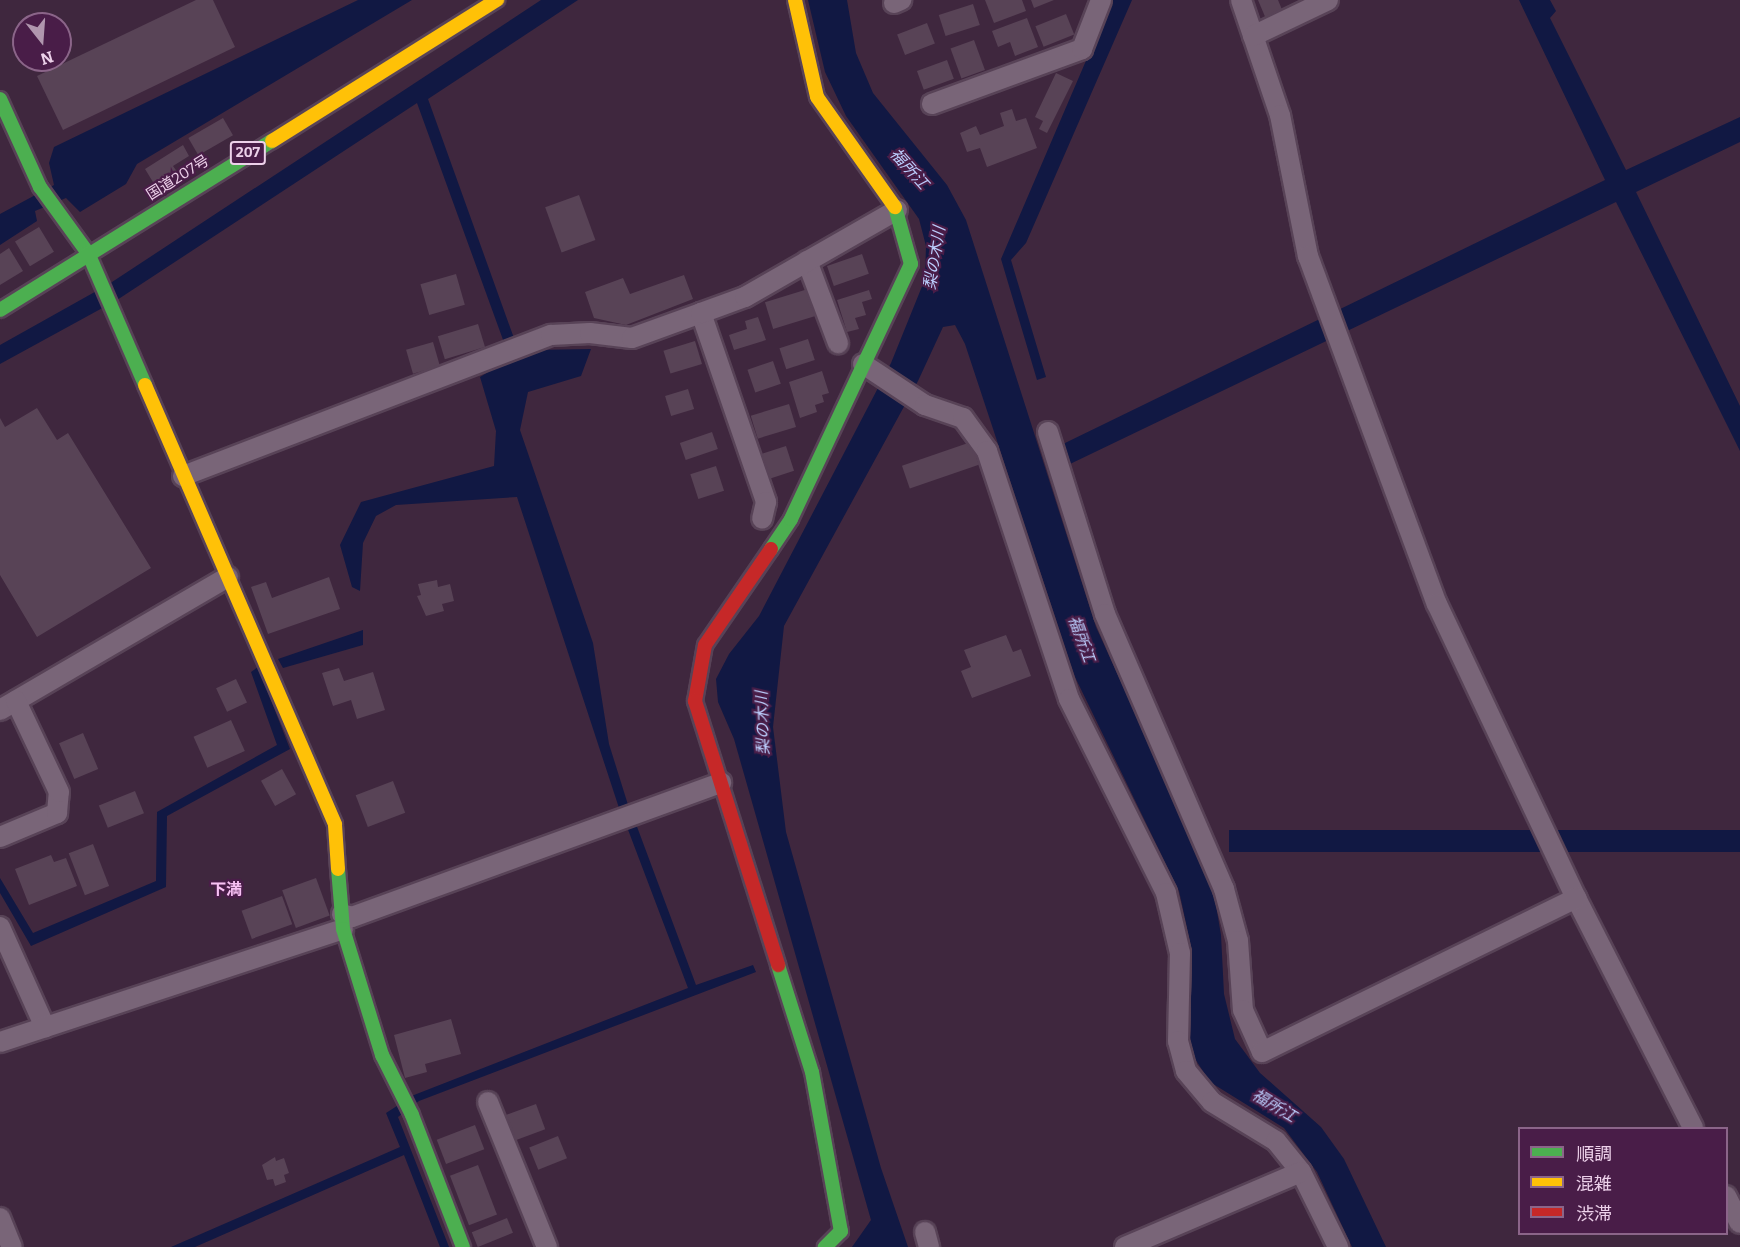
<!DOCTYPE html>
<meta charset="utf-8">
<style>
body{margin:0}
#map{position:relative;width:1740px;height:1247px;overflow:hidden;background:#3f273e;font-family:Bitter,"Noto Sans JP",serif}
div>[style]{position:absolute}
.water>*{inset:0;background:#111843;transform-origin:0 0}
.building>*{inset:0;background:#584356;transform-origin:0 0}
.roads{filter:drop-shadow(2px 0 #584357) drop-shadow(-2px 0 #584357) drop-shadow(0 2px #584357) drop-shadow(0 -2px #584357)}
.street>*{height:20px;margin:-10px;padding:0 10px;transform-origin:10px;border-radius:10px;background:#796578}
.fast>*{height:14px;margin:-7px;padding:0 7px;transform-origin:7px;border-radius:7px;background:#4caf50}
.slow>*{height:14px;margin:-7px;padding:0 7px;transform-origin:7px;border-radius:7px;background:#ffc107}
.jam>*{height:14px;margin:-7px;padding:0 7px;transform-origin:7px;border-radius:7px;background:#c62828}
span{translate:-50% -50%;white-space:nowrap;text-align:center;line-height:1.15;-webkit-text-stroke:4.5px #491d48;paint-order:stroke}
.shield-label span{padding:2px 4px;background:#491d48;border:2px solid;border-radius:4px;-webkit-text-stroke-width:0}
.shield-label{font-size:14px;color:#edd1ea;font-weight:700}
.street-label{font-size:15px;color:#edd1ea}
.water-label{font-size:16px;color:#bbcdfc;font-style:italic}
.neighbourhood-label{font-size:16px;color:#f8c1f4;font-weight:700}
.legend{position:absolute;left:1518px;top:1127px;width:210px;height:108px;box-sizing:border-box;background:#491d48;border:2px solid #8b6589;margin:0;padding:8px 10px;list-style:none;font-size:18px;color:#edd1ea}
.legend li{display:flex;align-items:center;gap:12px;height:30px}
.legend b{width:30px;border:2px solid #8b6589}
.north{position:absolute;left:12px;top:12px;width:60px;height:60px;box-sizing:border-box;background:#491d48;border:2px solid #8b6589;border-radius:50%;rotate:163deg;font-size:16px;font-weight:700;line-height:24px;text-align:center;color:#edd1ea}
.north::after{content:'';display:block;margin:auto;width:21px;height:27px;background:#b096ae;clip-path:polygon(50% 0,100% 100%,50% 72%,0 100%)}
</style>
<div id="map">
<div class="water">
<div style="clip-path:polygon(358px 0,412px 0,137px 164px,126px 184px,80px 212px,66px 198px,35px 211px,37px 221px,0 245px,0 214px,54px 185px,49px 163px,54px 147px)"></div>
<div style="clip-path:polygon(541px 0,578px 0,428px 99px,520px 355px,535px 350px,591px 349px,581px 376px,528px 392px,520px 430px,593px 643px,609px 744px,629px 808px,620px 811px,517px 497px,396px 505px,376px 516px,363px 543px,360px 591px,352px 587px,340px 545px,361px 502px,494px 466px,496px 431px,480px 377px,510px 359px,417px 103px,117px 300px,0 364px,0 345px,109px 284px)"></div>
<div style="clip-path:polygon(808px 0,847px 0,856px 53px,873px 93px,947px 185px,966px 220px,1096px 627px,1212px 882px,1221px 935px,1224px 994px,1235px 1039px,1260px 1073px,1321px 1127px,1344px 1159px,1386px 1247px,1352px 1247px,1317px 1172px,1284px 1128px,1210px 1082px,1190px 1051px,1191px 946px,1179px 891px,1075px 677px,965px 344px,955px 325px,943px 327px,918px 381px,784px 626px,773px 727px,786px 832px,881px 1168px,908px 1247px,852px 1247px,871px 1220px,734px 739px,718px 702px,716px 679px,729px 654px,759px 616px,891px 363px,925px 279px,926px 246px,919px 219px,846px 116px,825px 72px)"></div>
<div style="clip-path:polygon(1112px 0,1132px 0,1026px 243px,1011px 260px,1046px 377px,1037px 380px,1001px 259px)"></div>
<div style="clip-path:polygon(1519px 0,1550px 0,1556px 11px,1550px 18px,1626px 170px,1740px 117px,1740px 142px,1636px 192px,1740px 406px,1740px 451px,1616px 202px,1070px 464px,1063px 444px,1605px 180px)"></div>
<div style="clip-path:polygon(363px 630px,363px 645px,283px 668px,278px 659px)"></div>
<div style="clip-path:polygon(258px 667px,290px 749px,167px 816px,166px 887px,31px 946px,0 893px,0 878px,33px 933px,156px 881px,157px 812px,277px 745px,251px 672px)"></div>
<div style="clip-path:polygon(636px 824px,696px 985px,753px 965px,756px 972px,419px 1101px,398px 1117px,449px 1247px,440px 1247px,404px 1155px,195px 1247px,171px 1247px,400px 1147px,386px 1113px,414px 1095px,688px 988px,627px 827px)"></div>
<div style="left:1740px;top:830px;width:22px;height:511px;rotate:90deg"></div>
</div>
<div class="building">
<div style="clip-path:polygon(196px 0,213px 0,235px 47px,63px 130px,37px 76px)"></div>
<div style="clip-path:polygon(985px 0,1022px 0,1026px 11px,994px 23px)"></div>
<div style="clip-path:polygon(1031px 0,1054px 0,1034px 8px)"></div>
<div style="clip-path:polygon(1258px 0,1278px 0,1283px 12px,1266px 19px)"></div>
<div style="left:973px;top:4px;width:22px;height:36px;rotate:72deg"></div>
<div style="left:1066px;top:14px;width:22px;height:33px;rotate:68deg"></div>
<div style="clip-path:polygon(1027px 18px,1038px 47px,1015px 56px,1010px 42px,998px 47px,992px 31px)"></div>
<div style="left:927px;top:23px;width:22px;height:32px;rotate:69deg"></div>
<div style="left:974px;top:40px;width:32px;height:25px;rotate:70deg"></div>
<div style="left:947px;top:60px;width:20px;height:32px;rotate:70deg"></div>
<div style="clip-path:polygon(1056px 73px,1073px 81px,1047px 133px,1039px 129px,1043px 121px,1035px 117px)"></div>
<div style="clip-path:polygon(1012px 109px,1016px 121px,1026px 118px,1037px 148px,987px 167px,980px 148px,967px 152px,960px 133px,976px 126px,980px 135px,1004px 126px,1000px 113px)"></div>
<div style="left:223px;top:118px;width:20px;height:40px;rotate:60deg"></div>
<div style="clip-path:polygon(183px 145px,189px 156px,173px 166px,178px 173px,156px 187px,145px 169px)"></div>
<div style="left:579px;top:195px;width:48px;height:36px;rotate:70deg"></div>
<div style="left:39px;top:227px;width:29px;height:28px;rotate:59deg"></div>
<div style="clip-path:polygon(9px 248px,23px 271px,0 285px,0 254px)"></div>
<div style="left:862px;top:254px;width:21px;height:37px;rotate:71deg"></div>
<div style="left:456px;top:274px;width:32px;height:37px;rotate:74deg"></div>
<div style="clip-path:polygon(684px 275px,693px 299px,626px 325px,594px 318px,585px 292px,623px 278px,630px 294px)"></div>
<div style="left:808px;top:289px;width:28px;height:45px;rotate:73deg"></div>
<div style="clip-path:polygon(869px 290px,872px 299px,862px 302px,866px 315px,855px 318px,859px 329px,847px 332px,837px 300px)"></div>
<div style="clip-path:polygon(758px 317px,766px 340px,734px 350px,729px 335px,747px 329px,745px 321px)"></div>
<div style="left:478px;top:324px;width:24px;height:42px;rotate:73deg"></div>
<div style="left:808px;top:339px;width:22px;height:30px;rotate:72deg"></div>
<div style="left:695px;top:341px;width:24px;height:33px;rotate:73deg"></div>
<div style="left:433px;top:342px;width:25px;height:28px;rotate:74deg"></div>
<div style="left:773px;top:361px;width:24px;height:27px;rotate:71deg"></div>
<div style="clip-path:polygon(822px 371px,829px 393px,822px 395px,824px 402px,815px 405px,817px 412px,800px 418px,789px 382px)"></div>
<div style="left:688px;top:389px;width:21px;height:24px;rotate:73deg"></div>
<div style="left:789px;top:404px;width:24px;height:40px;rotate:73deg"></div>
<div style="clip-path:polygon(37px 408px,57px 440px,68px 433px,151px 568px,37px 637px,0 575px,0 418px,5px 427px)"></div>
<div style="left:712px;top:432px;width:18px;height:34px;rotate:71deg"></div>
<div style="left:971px;top:442px;width:24px;height:73px;rotate:71deg"></div>
<div style="left:786px;top:446px;width:26px;height:28px;rotate:72deg"></div>
<div style="left:716px;top:466px;width:26px;height:27px;rotate:72deg"></div>
<div style="clip-path:polygon(329px 577px,340px 609px,268px 634px,251px 587px,266px 582px,272px 598px)"></div>
<div style="clip-path:polygon(437px 580px,438px 587px,450px 584px,454px 601px,442px 604px,444px 611px,426px 616px,417px 596px,421px 595px,418px 584px)"></div>
<div style="clip-path:polygon(1006px 635px,1013px 652px,1021px 649px,1031px 676px,972px 698px,961px 671px,971px 667px,964px 650px)"></div>
<div style="clip-path:polygon(339px 668px,344px 681px,373px 672px,385px 710px,357px 719px,351px 700px,333px 706px,322px 673px)"></div>
<div style="left:236px;top:679px;width:26px;height:22px;rotate:65deg"></div>
<div style="left:231px;top:720px;width:34px;height:41px;rotate:66deg"></div>
<div style="left:83px;top:733px;width:39px;height:26px;rotate:67deg"></div>
<div style="left:282px;top:769px;width:29px;height:24px;rotate:61deg"></div>
<div style="left:393px;top:781px;width:34px;height:40px;rotate:69deg"></div>
<div style="left:135px;top:791px;width:24px;height:39px;rotate:68deg"></div>
<div style="left:93px;top:844px;width:45px;height:26px;rotate:69deg"></div>
<div style="clip-path:polygon(51px 855px,54px 862px,66px 858px,77px 886px,29px 905px,15px 869px)"></div>
<div style="left:316px;top:878px;width:40px;height:36px;rotate:70deg"></div>
<div style="left:282px;top:896px;width:30px;height:43px;rotate:70deg"></div>
<div style="clip-path:polygon(451px 1019px,461px 1054px,425px 1064px,427px 1072px,405px 1078px,394px 1035px)"></div>
<div style="left:536px;top:1104px;width:27px;height:33px;rotate:70deg"></div>
<div style="left:475px;top:1125px;width:26px;height:41px;rotate:69deg"></div>
<div style="left:558px;top:1136px;width:24px;height:31px;rotate:68deg"></div>
<div style="clip-path:polygon(275px 1157px,276px 1161px,284px 1158px,289px 1173px,284px 1175px,286px 1182px,275px 1186px,273px 1179px,267px 1180px,262px 1165px)"></div>
<div style="left:478px;top:1165px;width:53px;height:30px;rotate:69deg"></div>
<div style="left:507px;top:1218px;width:16px;height:38px;rotate:68deg"></div>
</div>
<div class="roads">
<div class="street">
<div style="left:1241px;top:0;width:121px;rotate:71.3deg"></div>
<div style="left:1280px;top:115px;width:144px;rotate:78.8deg"></div>
<div style="left:1308px;top:256px;width:371px;rotate:69.7deg"></div>
<div style="left:1437px;top:604px;width:325px;rotate:64.7deg"></div>
<div style="left:1576px;top:898px;width:258px;rotate:63deg"></div>
<div style="left:894px;top:3px;width:8px;rotate:-23deg"></div>
<div style="left:1253px;top:36px;width:83px;rotate:-25.6deg"></div>
<div style="left:932px;top:104px;width:160px;rotate:-20.1deg"></div>
<div style="left:1082px;top:49px;width:53px;rotate:-68.8deg"></div>
<div style="left:807px;top:261px;width:88px;rotate:69.3deg"></div>
<div style="left:701px;top:313px;width:200px;rotate:71deg"></div>
<div style="left:766px;top:502px;width:17px;rotate:103deg"></div>
<div style="left:863px;top:364px;width:74px;rotate:33.5deg"></div>
<div style="left:925px;top:405px;width:40px;rotate:18.9deg"></div>
<div style="left:963px;top:418px;width:41px;rotate:54deg"></div>
<div style="left:987px;top:451px;width:261px;rotate:71.7deg"></div>
<div style="left:1069px;top:699px;width:217px;rotate:63.4deg"></div>
<div style="left:1166px;top:893px;width:62px;rotate:76.9deg"></div>
<div style="left:1180px;top:953px;width:88px;rotate:91.3deg"></div>
<div style="left:1178px;top:1041px;width:31px;rotate:75deg"></div>
<div style="left:1186px;top:1071px;width:40px;rotate:50deg"></div>
<div style="left:1212px;top:1102px;width:75px;rotate:31.4deg"></div>
<div style="left:1276px;top:1141px;width:40px;rotate:51deg"></div>
<div style="left:1301px;top:1172px;width:84px;rotate:63.7deg"></div>
<div style="left:1048px;top:432px;width:191px;rotate:72.6deg"></div>
<div style="left:1105px;top:614px;width:300px;rotate:66.6deg"></div>
<div style="left:1224px;top:889px;width:54px;rotate:74.9deg"></div>
<div style="left:1238px;top:941px;width:69px;rotate:85.9deg"></div>
<div style="left:1243px;top:1010px;width:46px;rotate:65.7deg"></div>
<div style="left:1262px;top:1052px;width:350px;rotate:-26.1deg"></div>
<div style="left:183px;top:476px;width:394px;rotate:-21deg"></div>
<div style="left:551px;top:335px;width:39px;rotate:-3deg"></div>
<div style="left:590px;top:333px;width:42px;rotate:6.8deg"></div>
<div style="left:632px;top:338px;width:73px;rotate:-19.9deg"></div>
<div style="left:701px;top:313px;width:47px;rotate:-20deg"></div>
<div style="left:745px;top:297px;width:175px;rotate:-29.8deg"></div>
<div style="left:0;top:710px;width:264px;rotate:-30.3deg"></div>
<div style="left:0;top:837px;width:62px;rotate:-22.8deg"></div>
<div style="left:57px;top:813px;width:21px;rotate:-85deg"></div>
<div style="left:59px;top:792px;width:101px;rotate:-115.3deg"></div>
<div style="left:342px;top:914px;width:10px;rotate:17deg"></div>
<div style="left:352px;top:917px;width:393px;rotate:-20deg"></div>
<div style="left:0;top:927px;width:110px;rotate:65.8deg"></div>
<div style="left:0;top:1042px;width:361px;rotate:-18.2deg"></div>
<div style="left:488px;top:1102px;width:157px;rotate:67.9deg"></div>
<div style="left:1726px;top:1196px;width:30px;rotate:63deg"></div>
<div style="left:0;top:1218px;width:31px;rotate:68deg"></div>
<div style="left:925px;top:1232px;width:16px;rotate:75deg"></div>
<div style="left:1125px;top:1247px;width:191px;rotate:-23.1deg"></div>
</div>
<div class="fast">
<div style="left:0;top:99px;width:97px;rotate:65.6deg"></div>
<div style="left:40px;top:187px;width:82px;rotate:54deg"></div>
<div style="left:88px;top:253px;width:144px;rotate:66.6deg"></div>
<div style="left:0;top:310px;width:320px;rotate:-31.9deg"></div>
<div style="left:771px;top:549px;width:36px;rotate:-56deg"></div>
<div style="left:791px;top:519px;width:282px;rotate:-64.8deg"></div>
<div style="left:911px;top:264px;width:59px;rotate:-105.7deg"></div>
<div style="left:338px;top:869px;width:60px;rotate:85.2deg"></div>
<div style="left:343px;top:929px;width:132px;rotate:72.8deg"></div>
<div style="left:382px;top:1055px;width:67px;rotate:63.4deg"></div>
<div style="left:412px;top:1115px;width:142px;rotate:68.9deg"></div>
<div style="left:778px;top:965px;width:112px;rotate:72.4deg"></div>
<div style="left:812px;top:1072px;width:162px;rotate:79.7deg"></div>
<div style="left:841px;top:1231px;width:23px;rotate:135deg"></div>
</div>
<div class="slow">
<div style="left:795px;top:0;width:99px;rotate:77.2deg"></div>
<div style="left:817px;top:97px;width:135px;rotate:54.7deg"></div>
<div style="left:272px;top:141px;width:266px;rotate:-32.1deg"></div>
<div style="left:145px;top:385px;width:479px;rotate:66.6deg"></div>
<div style="left:335px;top:825px;width:44px;rotate:86.1deg"></div>
</div>
<div class="jam">
<div style="left:771px;top:549px;width:116px;rotate:124.5deg"></div>
<div style="left:705px;top:645px;width:57px;rotate:100.1deg"></div>
<div style="left:695px;top:701px;width:277px;rotate:72.5deg"></div>
</div>
</div>
<div class="shield-label">
<span style="left:248px;top:153px">207</span>
</div>
<div class="street-label">
<span style="left:178px;top:178px;rotate:-32deg">国道207号</span>
</div>
<div class="water-label">
<span style="left:909px;top:169px;rotate:48deg">福所江</span>
<span style="left:935px;top:258px;rotate:-81deg">梨の木川</span>
<span style="left:1081px;top:639px;rotate:70deg">福所江</span>
<span style="left:763px;top:723px;rotate:-92deg">梨の木川</span>
<span style="left:1274px;top:1106px;rotate:31deg">福所江</span>
</div>
<div class="neighbourhood-label">
<span style="left:226px;top:890px">下満</span>
</div>
<ul class="legend">
<li><b style="height:8px;background:#4caf50"></b>順調</li>
<li><b style="height:8px;background:#ffc107"></b>混雑</li>
<li><b style="height:8px;background:#c62828"></b>渋滞</li>
</ul>
<div class="north">N</div>
</div>
